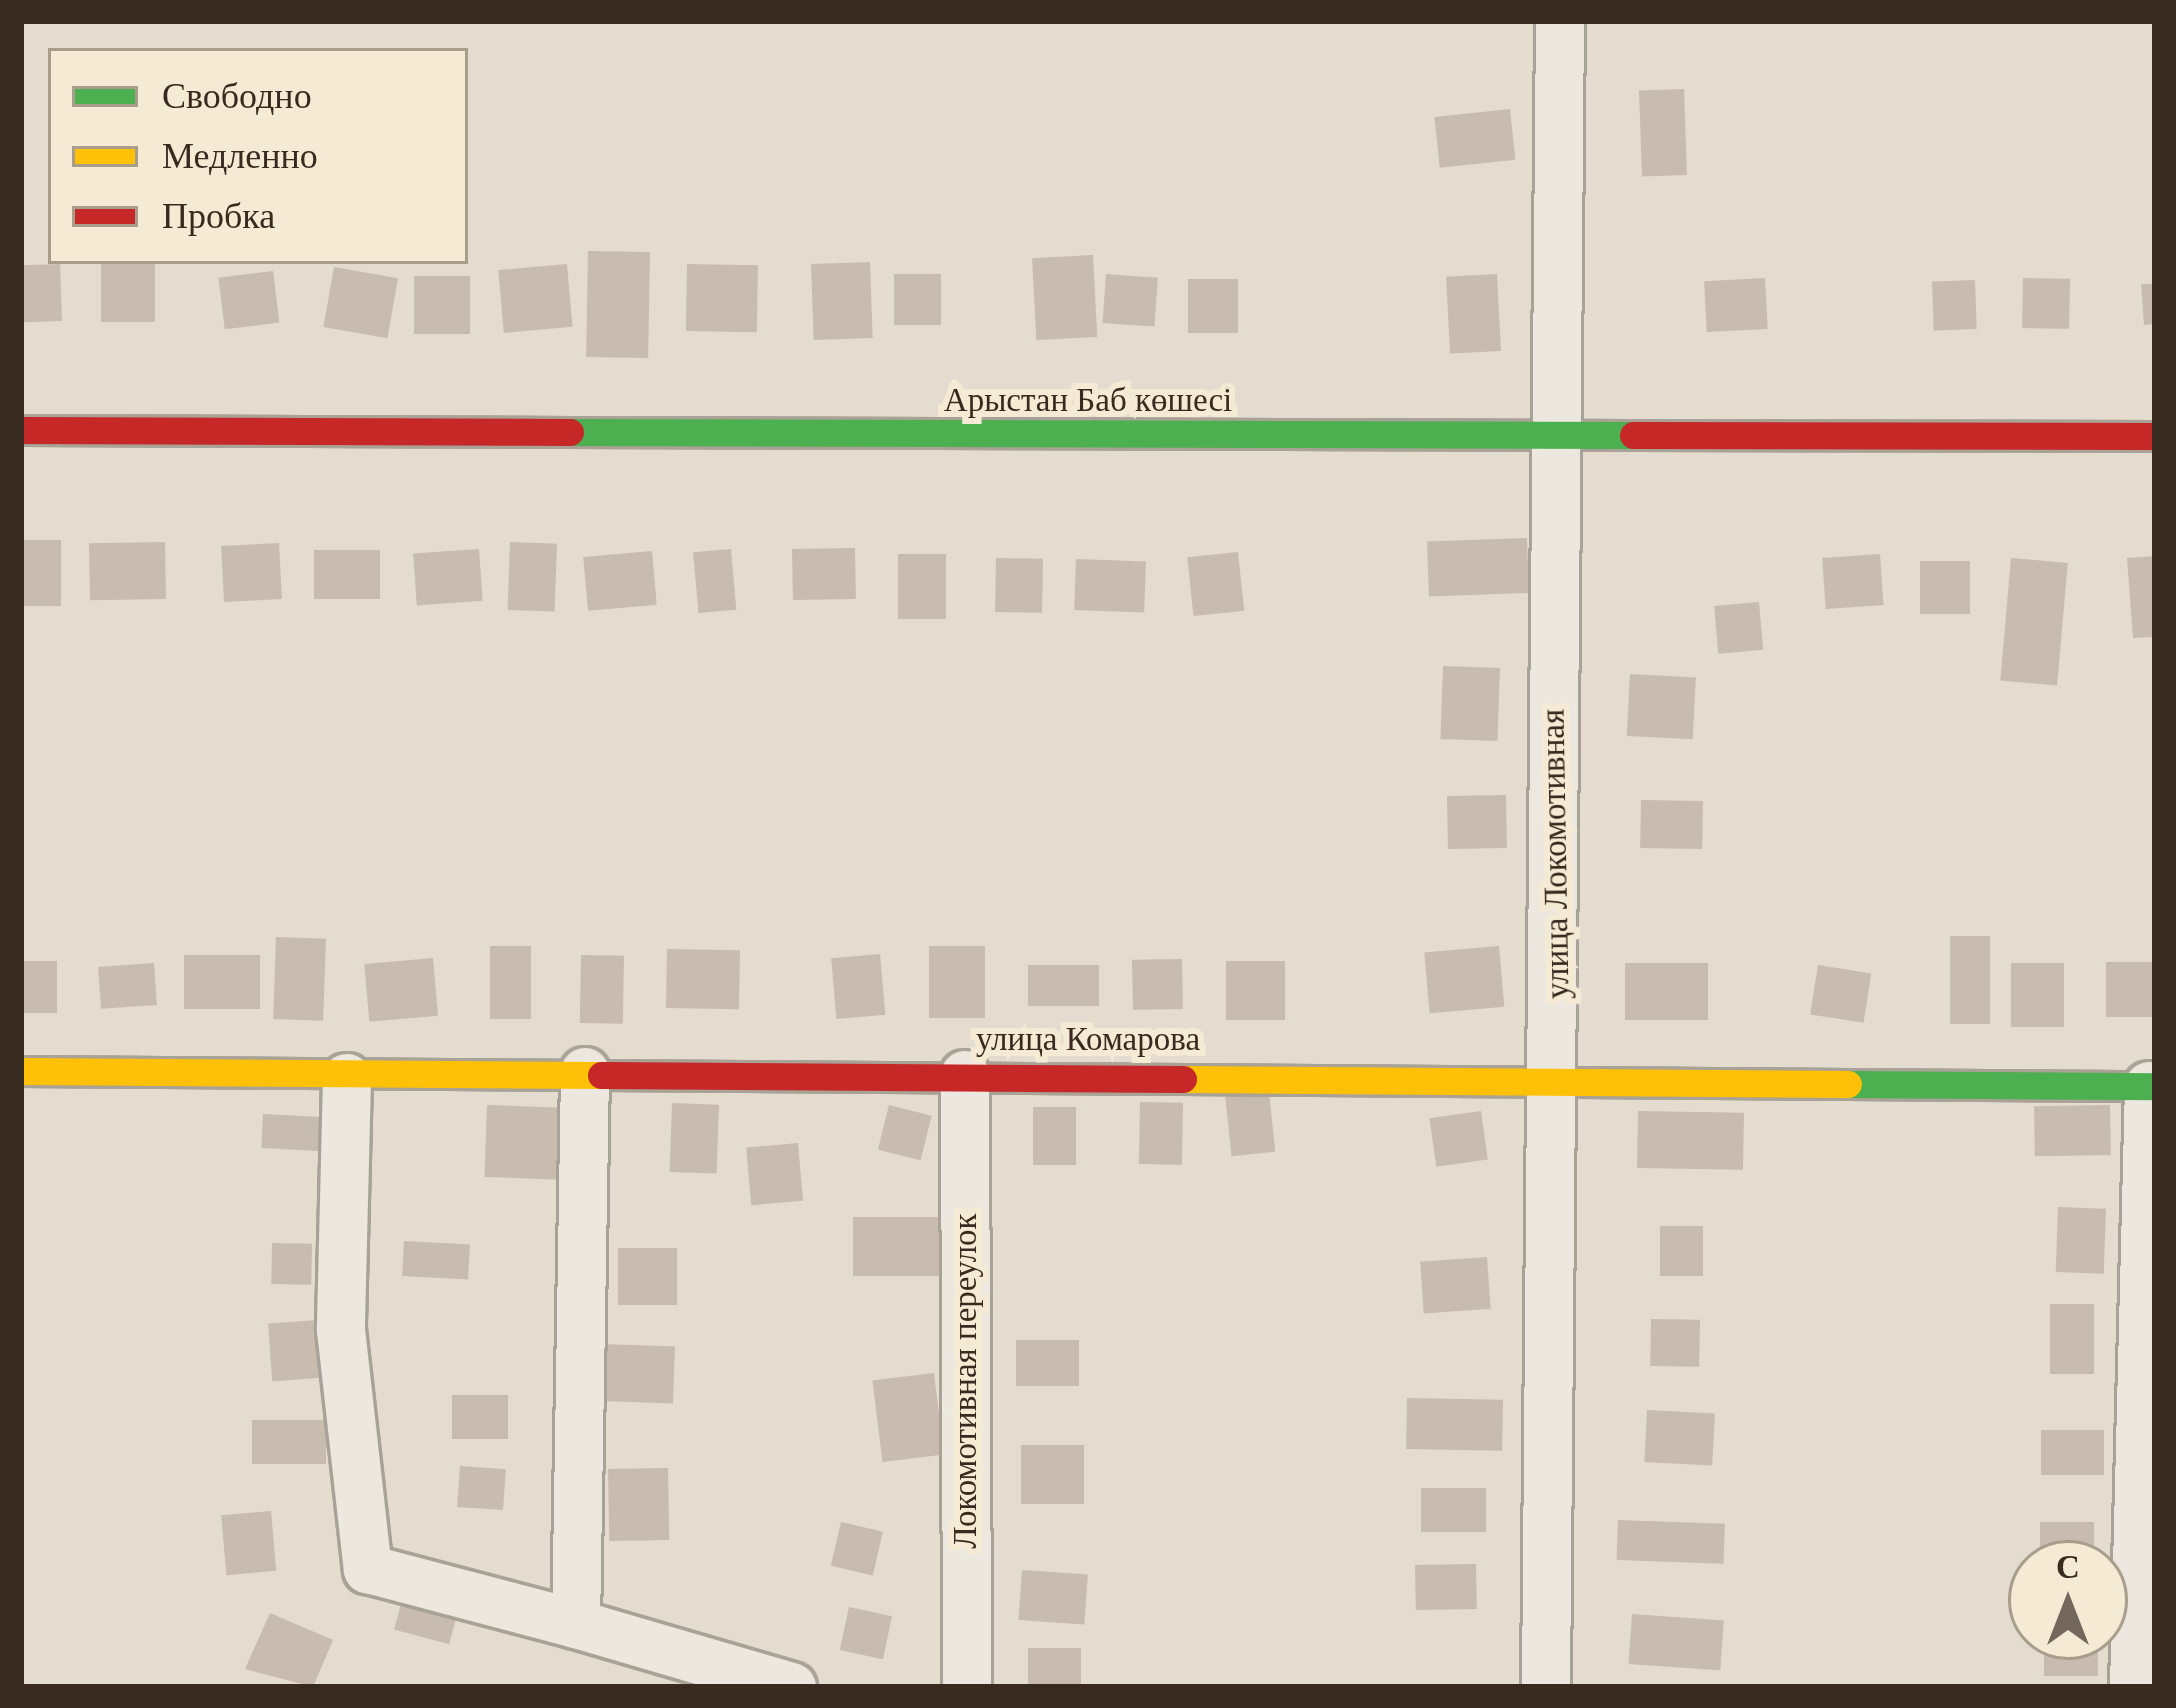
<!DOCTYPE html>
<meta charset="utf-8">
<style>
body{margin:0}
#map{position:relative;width:2176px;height:1708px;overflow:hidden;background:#e4dcce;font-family:"Times New Roman",serif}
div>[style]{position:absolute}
.building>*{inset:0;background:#c8bbaf;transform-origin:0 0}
.roads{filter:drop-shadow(3px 0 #a9a297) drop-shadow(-3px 0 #a9a297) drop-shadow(0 3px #a9a297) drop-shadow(0 -3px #a9a297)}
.street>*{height:48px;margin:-24px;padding:0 24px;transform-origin:24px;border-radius:24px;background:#ece8df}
.fast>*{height:27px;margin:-13.5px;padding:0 13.5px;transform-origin:13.5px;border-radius:13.5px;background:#4caf50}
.slow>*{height:27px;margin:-13.5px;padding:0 13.5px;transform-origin:13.5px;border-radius:13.5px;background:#ffc107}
.jam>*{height:27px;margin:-13.5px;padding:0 13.5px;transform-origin:13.5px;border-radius:13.5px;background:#c62828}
span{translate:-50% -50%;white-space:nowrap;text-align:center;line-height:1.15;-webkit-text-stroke:12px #f5ead4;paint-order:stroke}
.street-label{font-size:33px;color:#382a1f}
.frame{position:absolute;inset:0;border:24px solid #382a1f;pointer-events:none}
.legend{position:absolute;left:48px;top:48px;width:420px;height:216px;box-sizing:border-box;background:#f5ead4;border:3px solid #a99d8c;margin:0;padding:15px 21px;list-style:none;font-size:36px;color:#382a1f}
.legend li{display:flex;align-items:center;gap:24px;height:60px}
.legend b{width:60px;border:3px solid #a99d8c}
.north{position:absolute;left:2008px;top:1540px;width:120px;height:120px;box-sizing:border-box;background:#f5ead4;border:3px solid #a99d8c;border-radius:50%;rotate:0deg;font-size:33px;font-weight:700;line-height:48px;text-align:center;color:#382a1f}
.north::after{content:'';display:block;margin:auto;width:42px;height:54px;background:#74685c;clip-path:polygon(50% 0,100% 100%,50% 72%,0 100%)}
</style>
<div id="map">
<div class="building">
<div style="left:1684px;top:89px;width:86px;height:45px;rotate:88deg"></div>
<div style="left:1510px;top:109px;width:51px;height:76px;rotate:84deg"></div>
<div style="left:588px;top:251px;width:62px;height:106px;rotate:1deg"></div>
<div style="left:1093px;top:255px;width:82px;height:61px;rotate:87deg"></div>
<div style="left:101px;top:261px;width:54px;height:61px"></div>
<div style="left:870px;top:262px;width:76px;height:59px;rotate:88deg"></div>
<div style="left:60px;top:264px;width:57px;height:39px;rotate:88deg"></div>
<div style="left:567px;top:264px;width:63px;height:69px;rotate:85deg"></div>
<div style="left:687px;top:264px;width:71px;height:67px;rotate:1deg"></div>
<div style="left:334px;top:267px;width:65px;height:61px;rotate:10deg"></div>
<div style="left:273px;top:271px;width:52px;height:55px;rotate:83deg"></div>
<div style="left:894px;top:274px;width:47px;height:51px"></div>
<div style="left:1106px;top:274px;width:52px;height:49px;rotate:4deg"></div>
<div style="left:1497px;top:274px;width:77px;height:51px;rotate:87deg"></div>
<div style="left:414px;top:276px;width:56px;height:58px"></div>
<div style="left:1765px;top:278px;width:51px;height:61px;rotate:87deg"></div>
<div style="left:2023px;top:278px;width:47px;height:50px;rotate:1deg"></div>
<div style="left:1188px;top:279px;width:50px;height:54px"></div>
<div style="left:1975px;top:280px;width:49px;height:43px;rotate:88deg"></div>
<div style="clip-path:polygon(2141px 284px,2155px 284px,2155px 324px,2144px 325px)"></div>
<div style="left:1527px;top:538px;width:55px;height:100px;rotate:88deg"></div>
<div style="left:21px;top:540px;width:40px;height:66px"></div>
<div style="left:165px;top:542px;width:57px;height:76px;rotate:89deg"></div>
<div style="left:510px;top:542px;width:47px;height:68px;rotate:2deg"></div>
<div style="left:279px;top:543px;width:56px;height:58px;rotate:87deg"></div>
<div style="left:855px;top:548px;width:51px;height:63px;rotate:89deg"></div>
<div style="left:479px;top:549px;width:52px;height:66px;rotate:86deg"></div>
<div style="left:731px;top:549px;width:61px;height:38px;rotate:85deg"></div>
<div style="left:314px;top:550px;width:66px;height:49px"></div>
<div style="left:652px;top:551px;width:54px;height:69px;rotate:85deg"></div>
<div style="left:1238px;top:552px;width:59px;height:51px;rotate:84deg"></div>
<div style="left:898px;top:554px;width:48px;height:65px"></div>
<div style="left:1880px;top:554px;width:51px;height:58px;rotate:86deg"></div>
<div style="clip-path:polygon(2155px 556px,2155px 637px,2133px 638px,2127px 558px)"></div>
<div style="left:996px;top:558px;width:47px;height:54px;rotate:1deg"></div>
<div style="left:2011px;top:558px;width:57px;height:123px;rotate:5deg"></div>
<div style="left:1076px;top:559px;width:70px;height:51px;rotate:2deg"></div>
<div style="left:1920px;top:561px;width:50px;height:53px"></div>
<div style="left:1759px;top:602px;width:48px;height:45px;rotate:85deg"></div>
<div style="left:1443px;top:666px;width:57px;height:73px;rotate:2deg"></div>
<div style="left:1630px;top:674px;width:66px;height:62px;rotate:3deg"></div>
<div style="left:1506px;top:795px;width:53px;height:59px;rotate:89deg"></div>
<div style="left:1641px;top:800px;width:62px;height:48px;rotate:1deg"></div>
<div style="left:1950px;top:936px;width:40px;height:88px"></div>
<div style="left:276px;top:937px;width:50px;height:82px;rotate:2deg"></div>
<div style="left:490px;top:946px;width:41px;height:73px"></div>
<div style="left:929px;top:946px;width:56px;height:72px"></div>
<div style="left:1499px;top:946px;width:61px;height:75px;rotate:85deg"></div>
<div style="left:667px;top:949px;width:73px;height:59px;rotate:1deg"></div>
<div style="left:880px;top:954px;width:61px;height:49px;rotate:85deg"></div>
<div style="left:184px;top:955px;width:76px;height:54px"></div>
<div style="left:581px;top:955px;width:43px;height:68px;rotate:1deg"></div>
<div style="left:433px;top:958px;width:58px;height:69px;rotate:85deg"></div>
<div style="left:1182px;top:959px;width:50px;height:50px;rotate:89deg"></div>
<div style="left:21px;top:961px;width:36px;height:52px"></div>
<div style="left:1226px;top:961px;width:59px;height:59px"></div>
<div style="left:2155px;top:962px;width:55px;height:49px;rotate:90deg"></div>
<div style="left:154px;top:963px;width:42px;height:56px;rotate:86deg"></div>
<div style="left:1625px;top:963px;width:83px;height:57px"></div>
<div style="left:2011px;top:963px;width:53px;height:64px"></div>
<div style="left:1028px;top:965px;width:71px;height:41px"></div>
<div style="left:1818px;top:965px;width:54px;height:50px;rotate:9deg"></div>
<div style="left:1269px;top:1092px;width:60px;height:44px;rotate:84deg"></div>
<div style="left:1140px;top:1102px;width:43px;height:62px;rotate:1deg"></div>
<div style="left:672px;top:1103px;width:47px;height:69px;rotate:2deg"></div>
<div style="left:487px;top:1105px;width:84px;height:72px;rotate:2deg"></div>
<div style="left:889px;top:1105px;width:44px;height:46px;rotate:14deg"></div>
<div style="left:2110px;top:1105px;width:50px;height:76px;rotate:89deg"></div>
<div style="left:1033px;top:1107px;width:43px;height:58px"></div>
<div style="left:1481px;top:1111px;width:49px;height:52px;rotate:82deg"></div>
<div style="left:1638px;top:1111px;width:106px;height:57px;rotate:1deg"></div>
<div style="left:263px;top:1114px;width:67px;height:34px;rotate:3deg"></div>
<div style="left:798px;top:1143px;width:58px;height:52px;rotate:85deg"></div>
<div style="left:2058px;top:1207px;width:48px;height:65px;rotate:2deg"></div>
<div style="left:945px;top:1217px;width:59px;height:92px;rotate:90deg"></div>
<div style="left:1660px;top:1226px;width:43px;height:50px"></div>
<div style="left:404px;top:1241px;width:66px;height:35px;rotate:3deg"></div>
<div style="left:272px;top:1243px;width:40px;height:41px;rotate:1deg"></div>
<div style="left:618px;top:1248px;width:59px;height:57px"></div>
<div style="left:1487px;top:1257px;width:52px;height:67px;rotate:86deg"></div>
<div style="left:2050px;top:1304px;width:44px;height:70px"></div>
<div style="left:1651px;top:1319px;width:49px;height:47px;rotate:1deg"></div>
<div style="left:318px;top:1320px;width:58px;height:50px;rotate:86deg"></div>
<div style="left:1016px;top:1340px;width:63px;height:46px"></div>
<div style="left:602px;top:1344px;width:73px;height:57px;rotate:2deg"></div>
<div style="left:934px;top:1373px;width:82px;height:62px;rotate:83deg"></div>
<div style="left:452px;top:1395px;width:56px;height:44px"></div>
<div style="left:1407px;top:1398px;width:96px;height:51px;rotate:1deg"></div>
<div style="left:1647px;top:1410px;width:68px;height:52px;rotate:3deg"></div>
<div style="left:252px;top:1420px;width:74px;height:44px"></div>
<div style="left:2041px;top:1430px;width:63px;height:45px"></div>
<div style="left:1021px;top:1445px;width:63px;height:59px"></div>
<div style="left:460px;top:1466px;width:46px;height:41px;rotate:4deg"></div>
<div style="left:668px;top:1468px;width:72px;height:60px;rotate:89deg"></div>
<div style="left:1421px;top:1488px;width:65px;height:44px"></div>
<div style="left:271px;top:1511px;width:60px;height:50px;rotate:85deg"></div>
<div style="left:1618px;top:1520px;width:107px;height:40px;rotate:2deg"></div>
<div style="left:841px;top:1522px;width:43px;height:45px;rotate:13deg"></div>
<div style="left:2040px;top:1522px;width:54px;height:32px"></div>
<div style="left:1476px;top:1564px;width:45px;height:61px;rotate:89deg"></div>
<div style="left:1022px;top:1570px;width:66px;height:50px;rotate:4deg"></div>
<div style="left:406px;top:1585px;width:57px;height:46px;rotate:15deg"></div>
<div style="left:849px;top:1607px;width:44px;height:44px;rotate:12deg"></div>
<div style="clip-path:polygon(270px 1613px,333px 1640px,313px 1687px,245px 1669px)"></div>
<div style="left:1632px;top:1614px;width:92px;height:50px;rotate:4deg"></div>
<div style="left:2044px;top:1636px;width:54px;height:40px"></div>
<div style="left:1028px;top:1648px;width:53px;height:39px"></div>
</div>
<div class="roads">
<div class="street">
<div style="left:585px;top:1072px;width:552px;rotate:90.93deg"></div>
<div style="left:576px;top:1624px;width:225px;rotate:16.3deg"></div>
<div style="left:965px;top:1075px;width:612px;rotate:89.81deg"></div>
<div style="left:347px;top:1078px;width:252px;rotate:91.4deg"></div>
<div style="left:341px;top:1330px;width:241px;rotate:83.6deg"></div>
<div style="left:368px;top:1569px;width:215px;rotate:14.8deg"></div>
<div style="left:1546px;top:1687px;width:1666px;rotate:-89.52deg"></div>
<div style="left:2134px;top:1687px;width:601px;rotate:-88.57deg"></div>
</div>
<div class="fast">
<div style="left:570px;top:432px;width:1063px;rotate:0.16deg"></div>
<div style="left:1848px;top:1084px;width:307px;rotate:0.4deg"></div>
</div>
<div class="slow">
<div style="left:21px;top:1071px;width:580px;rotate:0.4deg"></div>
<div style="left:1183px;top:1079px;width:665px;rotate:0.43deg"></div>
</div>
<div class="jam">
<div style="left:21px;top:430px;width:549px;rotate:0.21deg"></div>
<div style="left:1633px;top:435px;width:522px;rotate:0.11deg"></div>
<div style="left:601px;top:1075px;width:582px;rotate:0.39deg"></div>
</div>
</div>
<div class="street-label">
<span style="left:1088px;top:401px">Арыстан Баб көшесі</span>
<span style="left:1556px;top:854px;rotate:-91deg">улица Локомотивная</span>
<span style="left:1088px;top:1040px">улица Комарова</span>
<span style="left:966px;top:1381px;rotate:-90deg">Локомотивная переулок</span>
</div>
<div class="frame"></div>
<ul class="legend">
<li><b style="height:15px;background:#4caf50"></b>Свободно</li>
<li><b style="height:15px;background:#ffc107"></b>Медленно</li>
<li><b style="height:15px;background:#c62828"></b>Пробка</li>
</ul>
<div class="north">С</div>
</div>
